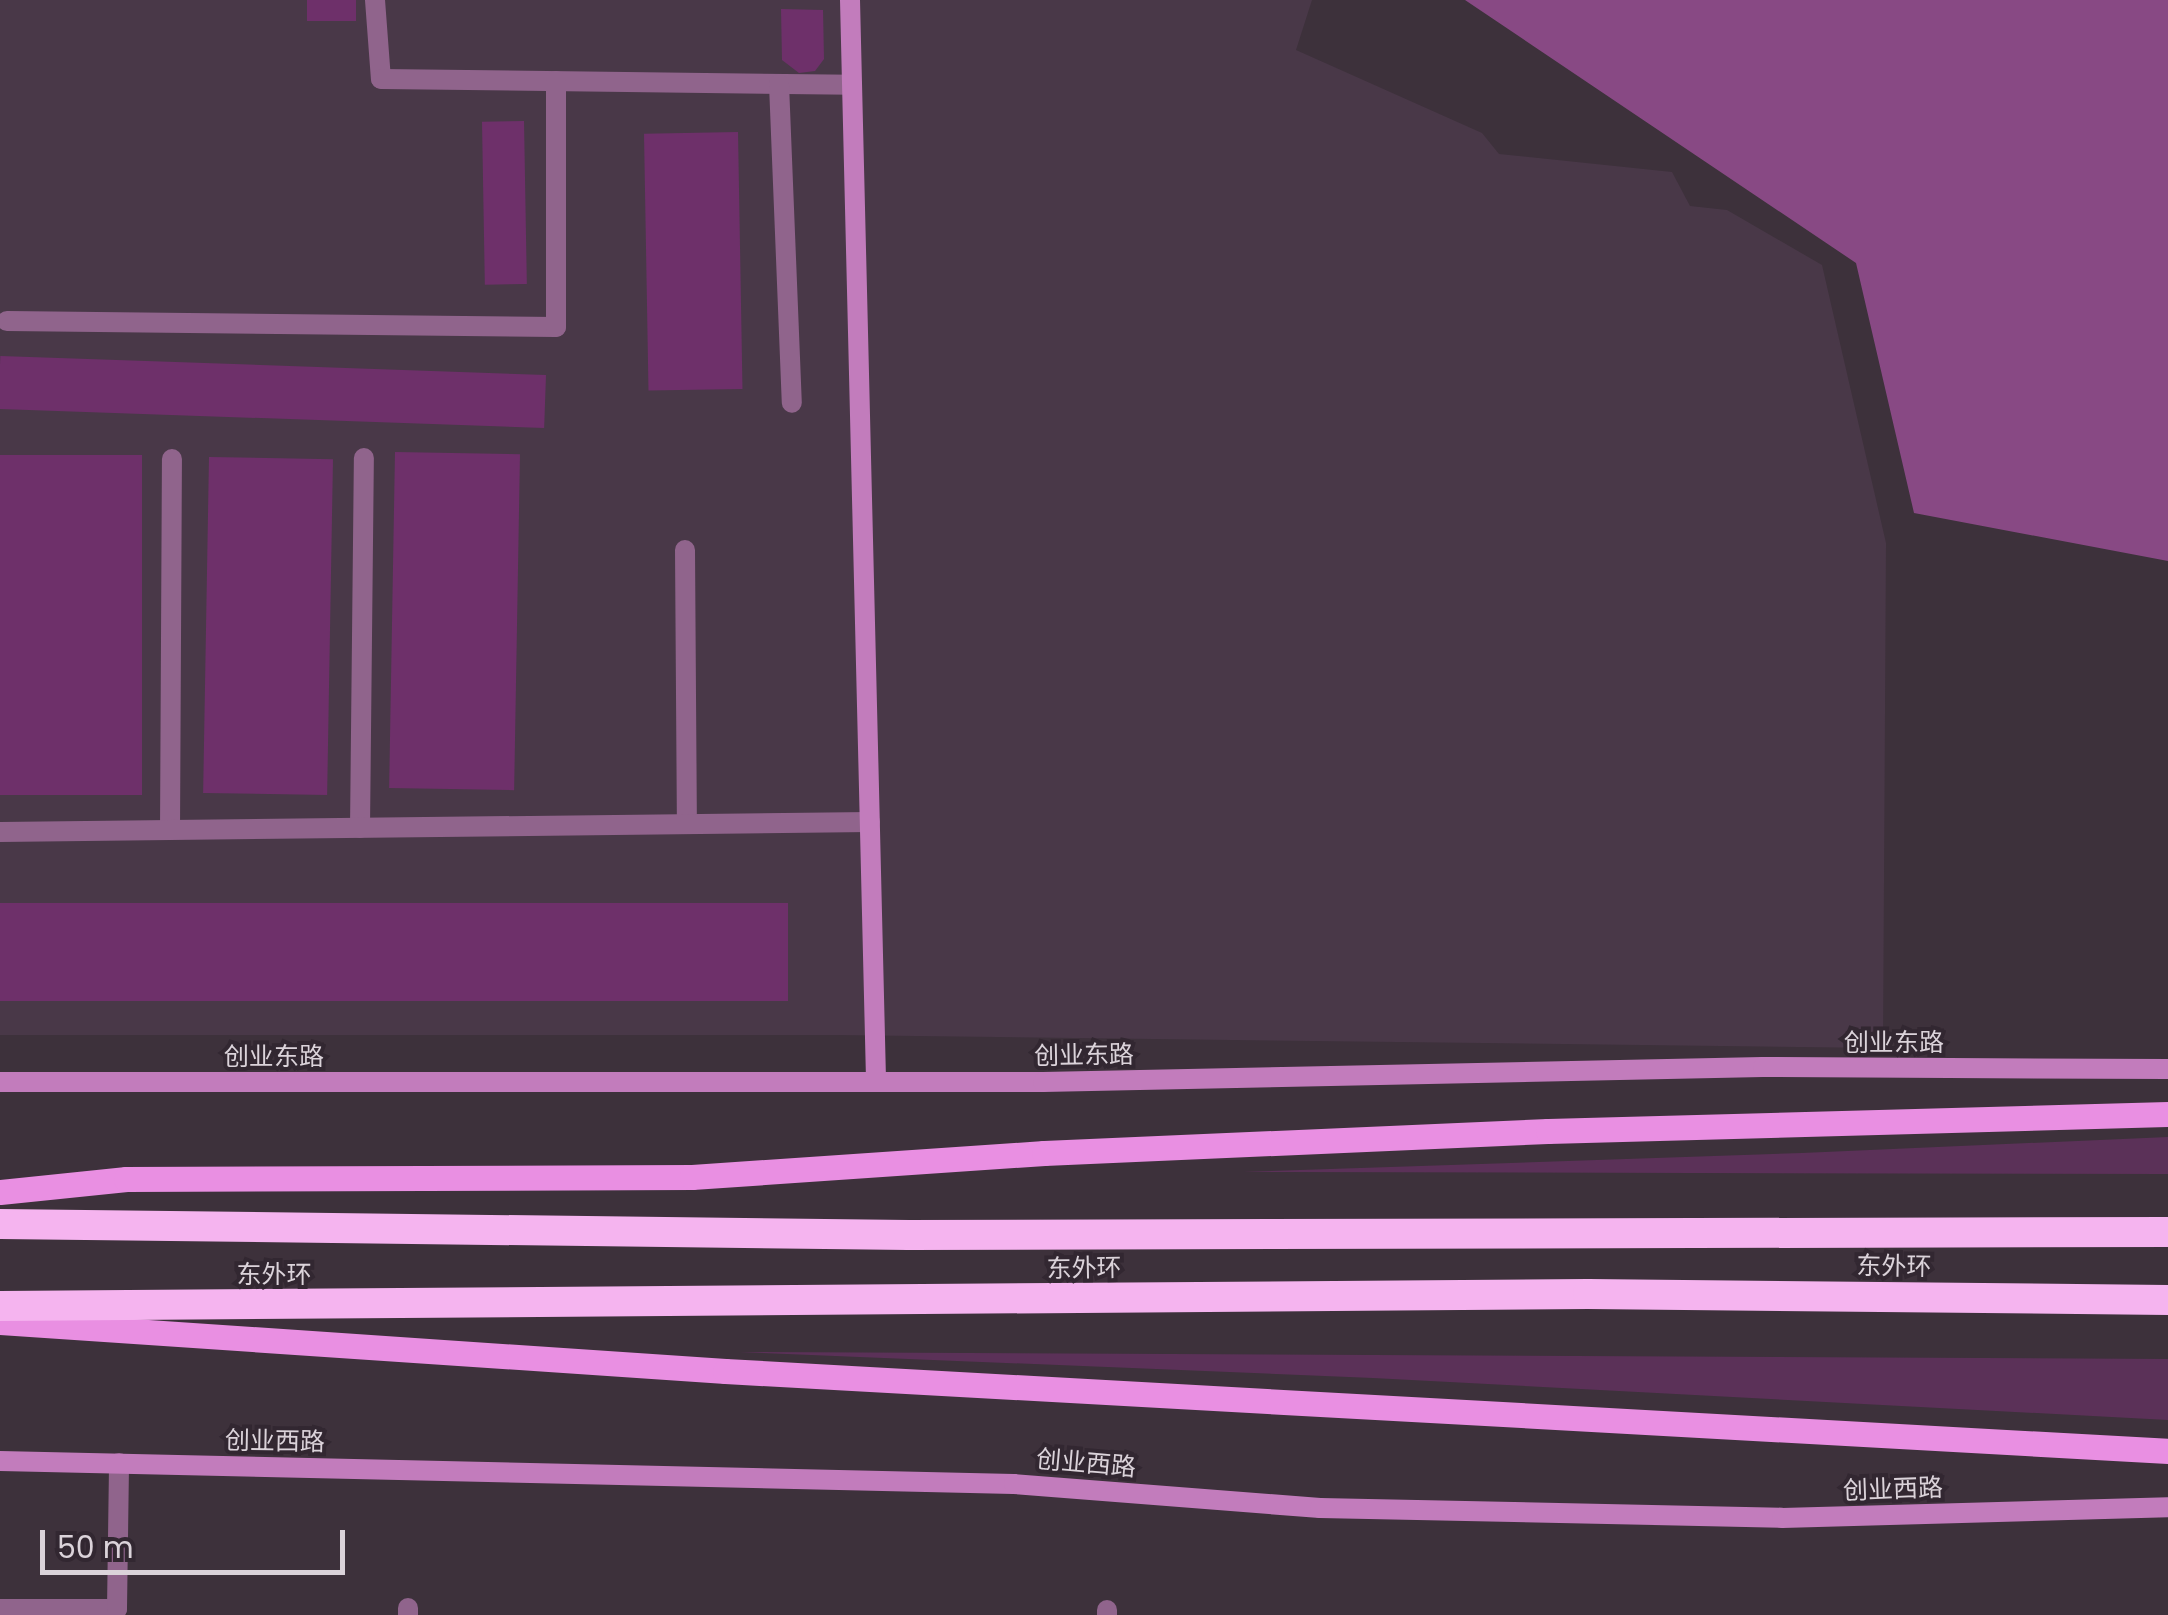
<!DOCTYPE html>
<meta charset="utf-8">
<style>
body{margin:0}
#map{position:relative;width:2168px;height:1615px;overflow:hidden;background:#3d313b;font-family:Poppins,"Noto Sans SC",sans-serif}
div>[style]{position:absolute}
.built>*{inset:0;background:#493848}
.green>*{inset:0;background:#5b3158}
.forest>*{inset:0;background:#884984}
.building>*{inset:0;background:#6e306a;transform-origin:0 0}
.lane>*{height:20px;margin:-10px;padding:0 10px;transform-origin:10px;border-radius:10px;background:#90648c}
.street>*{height:20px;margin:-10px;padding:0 10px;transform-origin:10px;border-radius:10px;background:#90648c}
.secondary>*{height:20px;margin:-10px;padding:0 10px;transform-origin:10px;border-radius:10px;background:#c27cbc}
.primary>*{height:25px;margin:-12.5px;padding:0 12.5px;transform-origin:12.5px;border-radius:12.5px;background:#e98fe2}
.highway>*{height:30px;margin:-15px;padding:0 15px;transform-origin:15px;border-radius:15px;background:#f5b4ef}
span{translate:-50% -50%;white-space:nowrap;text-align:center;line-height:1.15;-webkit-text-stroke:8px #322731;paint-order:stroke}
.street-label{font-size:25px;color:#dbd3da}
.scale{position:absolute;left:40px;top:1530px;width:305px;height:45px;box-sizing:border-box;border:5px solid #dbd3da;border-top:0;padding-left:12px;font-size:30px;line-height:35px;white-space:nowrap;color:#dbd3da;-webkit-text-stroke:8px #322731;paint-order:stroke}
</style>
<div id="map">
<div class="built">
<div style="clip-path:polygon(0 0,1312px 0,1296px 50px,1482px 133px,1499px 154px,1672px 172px,1690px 206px,1727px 210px,1822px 265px,1886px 543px,1883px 1048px,836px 1035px,0 1035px)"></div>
</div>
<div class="green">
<div style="clip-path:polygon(2168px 1137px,2168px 1174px,1243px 1172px,1802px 1153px)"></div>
<div style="clip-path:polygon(740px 1352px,2168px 1359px,2168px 1420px,1373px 1378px)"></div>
</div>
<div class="forest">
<div style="clip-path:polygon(1465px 0,2168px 0,2168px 561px,1914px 513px,1856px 263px)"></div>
</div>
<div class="building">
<div style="left:307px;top:0;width:49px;height:21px"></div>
<div style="clip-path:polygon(781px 9px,823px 10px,824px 59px,815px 71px,799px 73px,782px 60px)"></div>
<div style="left:524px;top:121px;width:163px;height:42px;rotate:89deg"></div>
<div style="left:738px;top:132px;width:257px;height:94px;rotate:89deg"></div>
<div style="left:546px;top:375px;width:53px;height:546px;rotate:92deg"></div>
<div style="left:395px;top:452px;width:125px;height:336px;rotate:1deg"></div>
<div style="left:0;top:455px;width:142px;height:340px"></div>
<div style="left:209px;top:457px;width:124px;height:336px;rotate:1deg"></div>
<div style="left:0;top:903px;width:788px;height:98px"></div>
</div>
<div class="lane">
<div style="left:375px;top:0;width:79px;rotate:85.7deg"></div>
<div style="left:381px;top:79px;width:471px;rotate:0.7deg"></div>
<div style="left:779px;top:84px;width:319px;rotate:87.7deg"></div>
<div style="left:7px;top:321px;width:549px;rotate:0.63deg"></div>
<div style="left:556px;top:327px;width:246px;rotate:-90deg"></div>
<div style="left:685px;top:550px;width:274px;rotate:89.6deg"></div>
<div style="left:360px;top:828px;width:370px;rotate:-89.4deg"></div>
<div style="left:170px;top:830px;width:371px;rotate:-89.7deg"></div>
<div style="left:0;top:832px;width:870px;rotate:-0.66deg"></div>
</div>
<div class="street">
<div style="left:0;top:1609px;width:117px"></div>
<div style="left:117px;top:1609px;width:146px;rotate:-89.2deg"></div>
<div style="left:1107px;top:1610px;width:5px;rotate:90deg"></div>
<div style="left:408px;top:1615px;width:7px;rotate:-90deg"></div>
</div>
<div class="secondary">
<div style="left:850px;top:0;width:1082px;rotate:88.62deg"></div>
<div style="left:0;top:1082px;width:1043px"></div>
<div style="left:1043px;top:1082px;width:720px;rotate:-1.19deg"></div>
<div style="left:1763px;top:1067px;width:405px;rotate:0.3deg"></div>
<div style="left:0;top:1461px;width:1014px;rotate:1.3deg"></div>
<div style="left:1014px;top:1484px;width:307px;rotate:4.5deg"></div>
<div style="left:1320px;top:1508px;width:462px;rotate:1.2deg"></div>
<div style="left:1782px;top:1518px;width:386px;rotate:-1.6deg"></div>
</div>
<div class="primary">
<div style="left:0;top:1192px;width:127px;rotate:-5.9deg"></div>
<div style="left:126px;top:1179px;width:566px;rotate:-0.2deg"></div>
<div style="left:692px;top:1177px;width:353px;rotate:-3.9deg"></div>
<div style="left:1044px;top:1153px;width:504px;rotate:-2.5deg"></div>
<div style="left:1548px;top:1131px;width:620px;rotate:-1.57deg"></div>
<div style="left:0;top:1322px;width:727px;rotate:3.87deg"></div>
<div style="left:725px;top:1371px;width:1445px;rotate:3.17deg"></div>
</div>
<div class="highway">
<div style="left:0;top:1224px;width:909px;rotate:0.69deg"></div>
<div style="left:909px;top:1235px;width:1259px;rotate:-0.14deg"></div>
<div style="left:0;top:1306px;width:1588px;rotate:-0.43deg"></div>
<div style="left:1588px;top:1294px;width:580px;rotate:0.59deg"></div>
</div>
<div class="street-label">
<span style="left:1894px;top:1043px">创业东路</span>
<span style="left:1084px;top:1056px;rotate:-1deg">创业东路</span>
<span style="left:274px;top:1057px">创业东路</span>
<span style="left:1894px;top:1267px;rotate:1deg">东外环</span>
<span style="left:1084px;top:1269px;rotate:-1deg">东外环</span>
<span style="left:274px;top:1275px">东外环</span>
<span style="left:275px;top:1442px;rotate:1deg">创业西路</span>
<span style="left:1086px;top:1464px;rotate:5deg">创业西路</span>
<span style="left:1893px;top:1490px;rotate:-2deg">创业西路</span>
</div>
<div class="scale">50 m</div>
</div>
